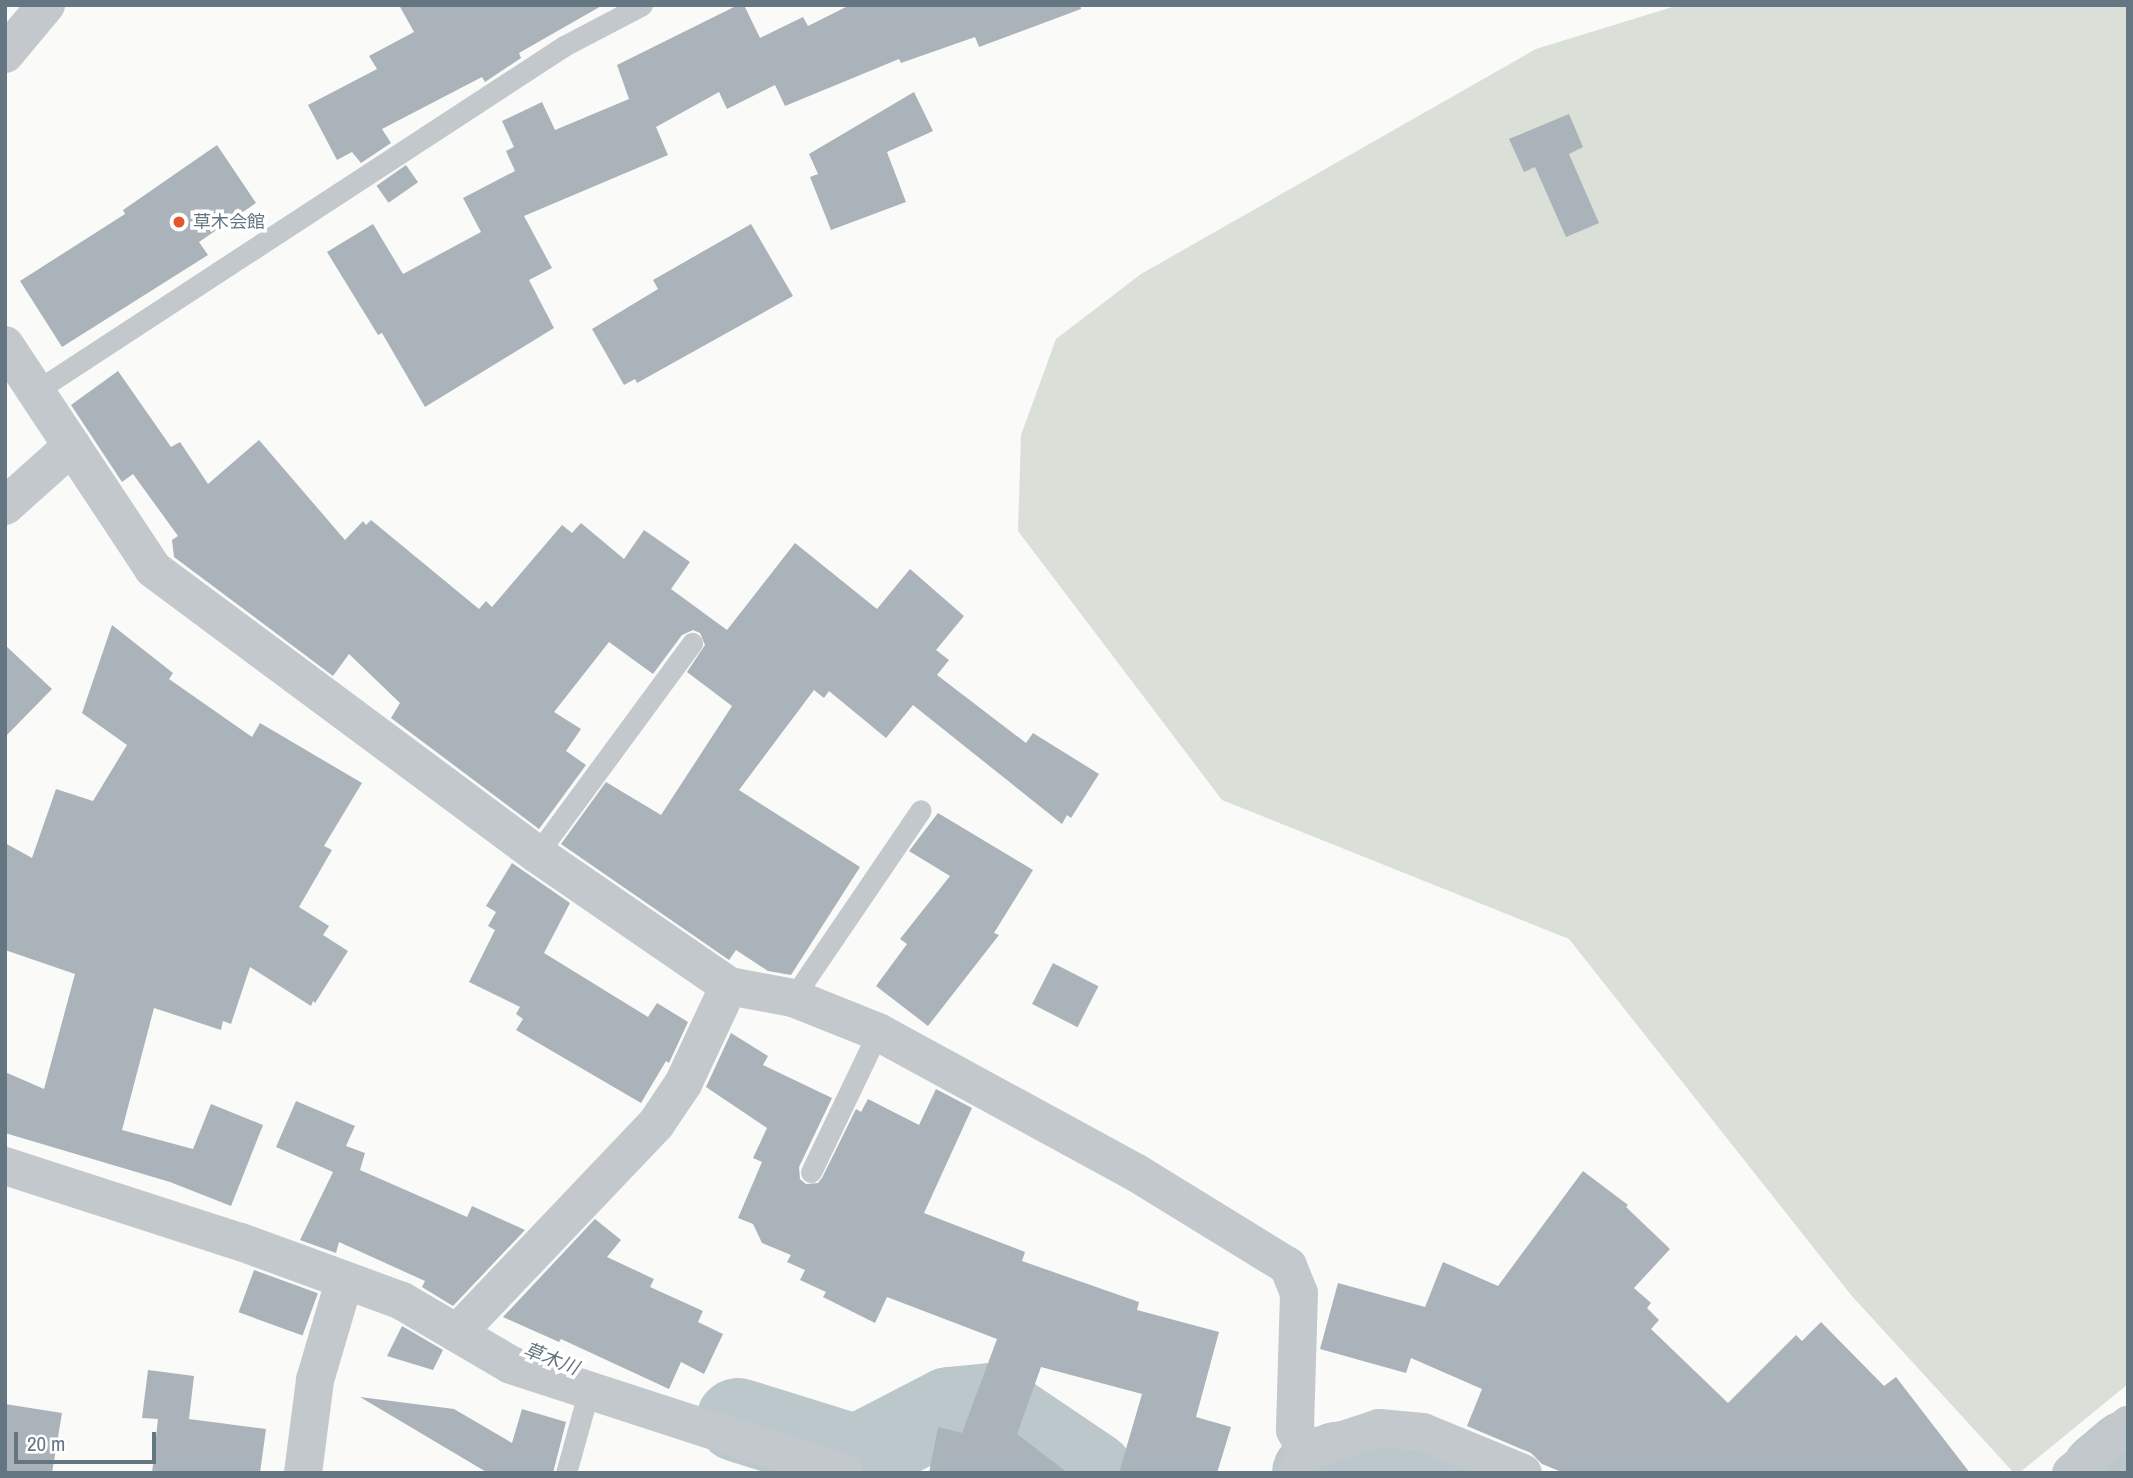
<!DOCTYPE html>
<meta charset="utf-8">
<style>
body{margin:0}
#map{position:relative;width:2133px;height:1478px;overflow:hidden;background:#fafaf8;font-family:"Archivo Narrow","Noto Sans JP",sans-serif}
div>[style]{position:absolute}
.green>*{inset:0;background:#dadfd7}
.river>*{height:84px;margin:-42px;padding:0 42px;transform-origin:42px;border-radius:42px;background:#bbc7cb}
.building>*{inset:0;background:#aab3b9;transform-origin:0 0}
.lane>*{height:21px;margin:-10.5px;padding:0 10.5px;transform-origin:10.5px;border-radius:10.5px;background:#c3c8cc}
.street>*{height:38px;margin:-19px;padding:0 19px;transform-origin:19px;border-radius:19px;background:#c3c8cc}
.dots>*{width:19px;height:19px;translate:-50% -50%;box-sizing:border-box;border:4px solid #fff;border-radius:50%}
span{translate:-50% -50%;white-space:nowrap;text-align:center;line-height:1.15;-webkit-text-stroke:7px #fff;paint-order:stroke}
.poi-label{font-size:18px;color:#657683}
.left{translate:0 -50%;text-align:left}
.water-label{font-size:19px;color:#60757c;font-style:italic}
.frame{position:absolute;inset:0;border:7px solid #657683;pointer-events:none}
.scale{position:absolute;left:14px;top:1432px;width:142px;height:32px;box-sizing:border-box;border:4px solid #657683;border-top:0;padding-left:9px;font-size:21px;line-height:24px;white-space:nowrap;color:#657683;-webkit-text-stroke:5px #fff;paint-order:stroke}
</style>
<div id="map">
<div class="green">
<div style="clip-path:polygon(1679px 5px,2128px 5px,2128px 1384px,2019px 1473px,2014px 1473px,1851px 1295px,1569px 939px,1222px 800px,1018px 531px,1021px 435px,1056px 339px,1141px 274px,1536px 49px)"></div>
</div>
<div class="river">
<div style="left:738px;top:1420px;width:114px;rotate:17.3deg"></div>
<div style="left:847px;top:1454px;width:15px"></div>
<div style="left:862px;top:1454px;width:98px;rotate:-27.3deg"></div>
<div style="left:949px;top:1409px;width:42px;rotate:-5.4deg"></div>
<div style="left:991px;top:1405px;width:122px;rotate:34deg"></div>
<div style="left:1314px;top:1473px;width:25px;rotate:-21deg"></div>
<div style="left:1337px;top:1464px;width:69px;rotate:-6.6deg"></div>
<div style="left:1406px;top:1456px;width:25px;rotate:14deg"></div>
<div style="left:1430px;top:1462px;width:11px;rotate:75deg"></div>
<div style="left:2103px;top:1473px;width:33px;rotate:-40deg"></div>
</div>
<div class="building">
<div style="clip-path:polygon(399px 5px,603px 5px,519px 53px,521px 58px,485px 82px,482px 77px,382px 129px,391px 143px,361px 163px,352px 152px,337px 160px,308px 105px,377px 69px,369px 56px,414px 32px)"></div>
<div style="clip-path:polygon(738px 5px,744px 5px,760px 38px,803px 17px,808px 26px,850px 5px,1080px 5px,1081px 9px,979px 47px,975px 37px,901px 63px,899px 59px,785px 106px,775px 85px,727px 109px,719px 92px,656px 127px,668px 155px,524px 216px,552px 268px,529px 280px,554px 328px,425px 407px,382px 333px,378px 335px,327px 252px,373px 224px,403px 274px,481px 232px,463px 198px,515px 171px,506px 151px,514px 147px,502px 121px,542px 102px,555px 130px,629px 99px,617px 65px)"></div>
<div style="clip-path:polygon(914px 92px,933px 131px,887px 152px,906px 202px,831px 230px,810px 177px,818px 174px,809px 154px)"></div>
<div style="clip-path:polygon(1569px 114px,1583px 147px,1569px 154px,1599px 223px,1566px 237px,1535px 167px,1524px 172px,1509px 139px)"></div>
<div style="clip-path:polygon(217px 145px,256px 203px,199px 242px,208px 255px,62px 347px,20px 281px,125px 214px,123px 210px)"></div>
<div style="left:406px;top:165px;width:21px;height:36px;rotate:55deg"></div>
<div style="clip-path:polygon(751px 224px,793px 296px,637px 383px,635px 379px,624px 385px,592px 329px,658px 289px,653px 280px)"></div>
<div style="clip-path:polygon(118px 371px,171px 447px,180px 442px,208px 484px,259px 440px,345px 540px,363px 521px,366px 525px,371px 520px,479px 609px,486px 601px,492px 607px,562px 525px,572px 533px,581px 523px,624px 559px,644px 530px,690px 562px,671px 589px,727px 630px,795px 543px,877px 609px,910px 569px,964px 616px,936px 650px,949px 660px,937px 675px,1026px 743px,1033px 733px,1099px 774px,1071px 818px,1067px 815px,1062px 824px,913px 705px,886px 738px,829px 691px,824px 698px,814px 690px,739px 790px,860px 867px,791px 975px,768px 971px,736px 950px,729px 960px,561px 844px,606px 782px,661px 815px,732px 706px,687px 672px,705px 645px,700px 633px,693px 630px,682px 635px,653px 674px,609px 642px,554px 712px,581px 729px,566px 751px,586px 765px,539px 829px,391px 718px,400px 703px,349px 654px,333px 676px,174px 557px,172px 540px,178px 536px,133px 474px,122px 482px,71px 405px)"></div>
<div style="clip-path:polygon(112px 625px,173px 673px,169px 679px,252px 737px,260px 723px,362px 783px,324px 846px,332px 850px,299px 907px,329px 926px,323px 935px,348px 951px,315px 1003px,313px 1001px,311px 1006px,250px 967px,231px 1024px,223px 1021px,221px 1030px,154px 1008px,122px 1130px,193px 1149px,211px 1104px,263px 1125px,231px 1206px,170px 1182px,5px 1133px,5px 1072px,44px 1089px,75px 974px,5px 950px,5px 843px,32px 858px,56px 789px,93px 801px,127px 745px,82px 713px)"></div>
<div style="clip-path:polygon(5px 645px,52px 689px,5px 737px)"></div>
<div style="clip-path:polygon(938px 813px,1033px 870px,994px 933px,999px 935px,928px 1026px,876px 986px,907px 944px,900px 939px,950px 876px,909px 851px)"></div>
<div style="clip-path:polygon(512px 863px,570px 903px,544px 953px,648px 1017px,657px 1003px,688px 1022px,669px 1063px,666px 1061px,641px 1103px,516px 1030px,523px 1019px,516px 1014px,520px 1007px,469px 982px,495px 930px,488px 926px,496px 912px,486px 906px)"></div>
<div style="left:1053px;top:963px;width:51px;height:46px;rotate:27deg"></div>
<div style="clip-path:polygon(731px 1033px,768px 1056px,763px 1065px,832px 1098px,799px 1167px,800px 1179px,806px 1184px,818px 1183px,822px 1178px,856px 1109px,861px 1112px,868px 1099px,919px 1125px,936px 1089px,972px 1108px,924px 1213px,1025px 1252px,1022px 1261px,1139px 1302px,1137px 1310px,1219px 1332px,1196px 1417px,1231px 1427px,1217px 1473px,1119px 1473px,1142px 1394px,1041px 1367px,1017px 1434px,1068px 1473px,929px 1473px,938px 1427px,962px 1433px,997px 1339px,887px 1297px,875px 1323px,823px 1297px,826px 1292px,800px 1280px,805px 1270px,787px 1262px,791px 1255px,762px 1243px,753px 1224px,738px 1218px,762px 1162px,753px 1158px,767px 1128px,706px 1087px)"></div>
<div style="clip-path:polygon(296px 1101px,355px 1126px,346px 1146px,365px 1153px,360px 1170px,467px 1217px,472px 1206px,525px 1230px,453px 1306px,422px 1287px,425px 1281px,339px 1242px,336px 1253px,300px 1240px,333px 1172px,276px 1147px)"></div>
<div style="clip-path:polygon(1583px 1171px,1628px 1205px,1626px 1207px,1670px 1249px,1634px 1288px,1651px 1303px,1647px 1308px,1659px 1320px,1651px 1329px,1728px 1403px,1796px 1335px,1802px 1341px,1821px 1322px,1884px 1386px,1896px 1377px,1970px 1473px,1564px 1473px,1542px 1464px,1531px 1453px,1467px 1426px,1482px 1389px,1411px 1358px,1406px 1373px,1320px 1349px,1338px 1283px,1425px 1307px,1443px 1262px,1498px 1286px)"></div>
<div style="clip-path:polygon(595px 1219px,621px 1240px,607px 1257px,654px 1279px,650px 1287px,703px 1311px,698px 1322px,723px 1334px,704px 1374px,681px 1362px,669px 1389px,561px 1339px,559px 1342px,503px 1317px)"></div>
<div style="left:254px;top:1270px;width:68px;height:45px;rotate:20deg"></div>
<div style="clip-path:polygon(402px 1326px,443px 1350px,433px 1370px,387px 1356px)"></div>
<div style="clip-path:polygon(148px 1370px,194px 1376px,189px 1419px,266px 1429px,260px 1473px,152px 1473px,158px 1419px,142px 1418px)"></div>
<div style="clip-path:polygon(360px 1397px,454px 1409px,512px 1443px,522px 1409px,566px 1422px,553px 1473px,488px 1473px)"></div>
<div style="clip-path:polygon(5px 1404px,62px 1413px,52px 1473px,5px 1473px)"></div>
</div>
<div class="lane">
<div style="left:36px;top:391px;width:631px;rotate:-33.16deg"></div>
<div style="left:564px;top:46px;width:88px;rotate:-27.7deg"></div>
<div style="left:537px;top:854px;width:262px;rotate:-53.7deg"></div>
<div style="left:793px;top:998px;width:227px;rotate:-55.8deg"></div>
<div style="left:811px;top:1172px;width:155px;rotate:-64.4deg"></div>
<div style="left:566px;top:1473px;width:86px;rotate:-74.5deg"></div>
</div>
<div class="street">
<div style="left:5px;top:54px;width:64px;rotate:-50.1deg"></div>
<div style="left:5px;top:345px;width:268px;rotate:56.5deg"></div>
<div style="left:153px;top:569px;width:478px;rotate:36.6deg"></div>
<div style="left:537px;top:854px;width:233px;rotate:34.5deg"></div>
<div style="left:729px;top:986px;width:65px;rotate:10.6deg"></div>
<div style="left:793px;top:998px;width:92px;rotate:21.8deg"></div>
<div style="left:878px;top:1032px;width:293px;rotate:28.6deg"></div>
<div style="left:1135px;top:1172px;width:180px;rotate:31.6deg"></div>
<div style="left:1288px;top:1266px;width:29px;rotate:68deg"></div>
<div style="left:1299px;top:1293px;width:137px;rotate:91.7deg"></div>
<div style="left:1295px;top:1430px;width:25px;rotate:63deg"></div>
<div style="left:1306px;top:1452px;width:22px;rotate:111deg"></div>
<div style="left:5px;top:506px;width:90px;rotate:-41.8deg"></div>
<div style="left:5px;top:1166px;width:248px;rotate:17.9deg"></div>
<div style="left:241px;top:1242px;width:171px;rotate:20.1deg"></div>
<div style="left:402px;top:1301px;width:126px;rotate:30.4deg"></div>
<div style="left:511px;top:1365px;width:350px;rotate:18deg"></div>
<div style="left:457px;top:1333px;width:289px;rotate:-46.4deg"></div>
<div style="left:656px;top:1124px;width:48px;rotate:-56deg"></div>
<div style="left:683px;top:1084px;width:108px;rotate:-64.9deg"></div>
<div style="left:1306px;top:1452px;width:77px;rotate:-18.2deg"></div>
<div style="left:1379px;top:1428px;width:44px;rotate:5.2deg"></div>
<div style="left:1423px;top:1432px;width:108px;rotate:22.3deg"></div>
<div style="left:303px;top:1473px;width:94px;rotate:-82.6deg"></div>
<div style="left:315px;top:1380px;width:102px;rotate:-73.5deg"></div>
<div style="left:2071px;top:1473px;width:75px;rotate:-40.1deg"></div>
</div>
<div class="dots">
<div style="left:179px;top:222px;background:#e4572e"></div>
</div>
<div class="poi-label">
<span class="left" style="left:193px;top:222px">草木会館</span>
</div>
<div class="water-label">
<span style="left:551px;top:1359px;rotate:21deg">草木川</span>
</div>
<div class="frame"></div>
<div class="scale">20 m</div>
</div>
